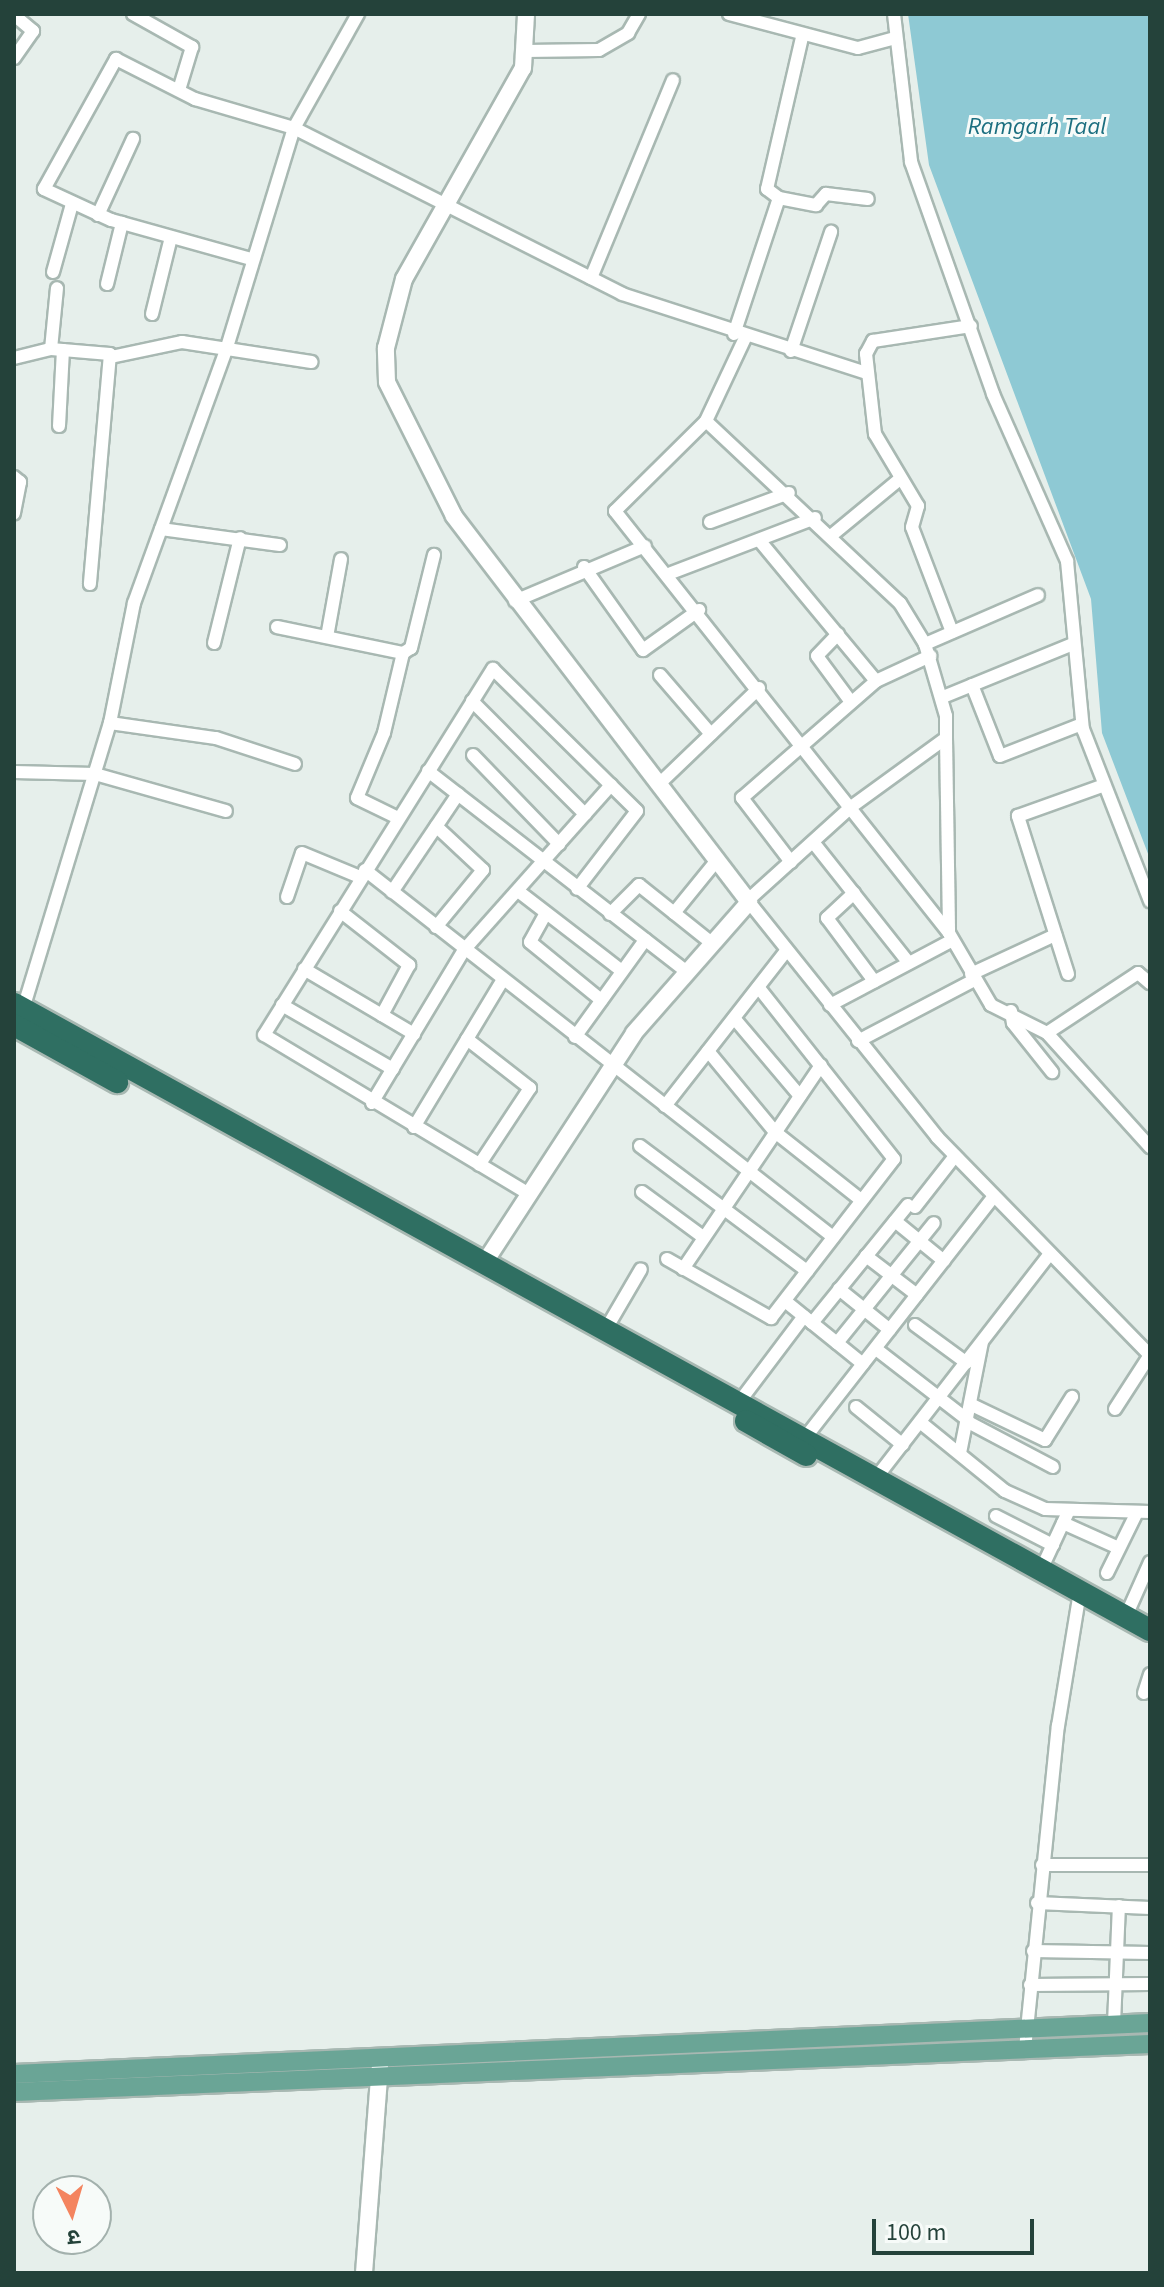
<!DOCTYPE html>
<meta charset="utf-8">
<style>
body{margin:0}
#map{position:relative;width:1164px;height:2287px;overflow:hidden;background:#e6efeb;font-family:"Source Sans 3","Noto Sans Devanagari",sans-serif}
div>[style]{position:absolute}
.water>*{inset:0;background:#8ec9d4}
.roads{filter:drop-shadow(2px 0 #a8b8b2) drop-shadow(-2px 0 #a8b8b2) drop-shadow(0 2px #a8b8b2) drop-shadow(0 -2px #a8b8b2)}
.street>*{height:12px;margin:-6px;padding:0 6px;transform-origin:6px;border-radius:6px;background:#fff}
.secondary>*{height:16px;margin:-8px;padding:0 8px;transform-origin:8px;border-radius:8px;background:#fff}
.primary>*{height:18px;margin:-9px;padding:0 9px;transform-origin:9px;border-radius:9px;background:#6aa596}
.highway>*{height:22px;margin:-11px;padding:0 11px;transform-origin:11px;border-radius:11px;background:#2f6f62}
span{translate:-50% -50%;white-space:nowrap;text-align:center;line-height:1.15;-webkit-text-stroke:6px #f7fbf9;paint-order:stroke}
.water-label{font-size:24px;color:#1c6f80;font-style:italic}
.frame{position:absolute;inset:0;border:16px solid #24423a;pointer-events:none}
.north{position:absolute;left:32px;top:2175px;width:80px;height:80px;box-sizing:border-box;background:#f7fbf9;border:2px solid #a3b1ad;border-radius:50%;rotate:175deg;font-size:22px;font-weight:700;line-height:32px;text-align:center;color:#24423a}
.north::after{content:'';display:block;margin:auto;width:28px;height:36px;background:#f4845f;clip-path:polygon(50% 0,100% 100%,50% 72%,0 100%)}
.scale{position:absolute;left:872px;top:2219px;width:162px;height:36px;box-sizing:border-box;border:4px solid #24423a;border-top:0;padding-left:10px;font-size:24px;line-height:28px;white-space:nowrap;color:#24423a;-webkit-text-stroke:6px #f7fbf9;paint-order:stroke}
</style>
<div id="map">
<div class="water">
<div style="clip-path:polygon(908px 14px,1150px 14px,1150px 859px,1102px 733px,1091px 599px,929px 165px)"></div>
</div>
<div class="roads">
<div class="street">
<div style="left:133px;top:14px;width:68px;rotate:29.2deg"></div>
<div style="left:192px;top:47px;width:45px;rotate:106.8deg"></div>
<div style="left:729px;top:14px;width:133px;rotate:14.8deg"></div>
<div style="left:858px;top:48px;width:39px;rotate:-15deg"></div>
<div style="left:894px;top:14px;width:149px;rotate:83.4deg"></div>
<div style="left:911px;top:162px;width:246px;rotate:70.5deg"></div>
<div style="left:993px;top:394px;width:183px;rotate:66.1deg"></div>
<div style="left:1067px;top:561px;width:169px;rotate:84.6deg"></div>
<div style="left:1083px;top:729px;width:185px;rotate:68.7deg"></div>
<div style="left:14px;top:15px;width:25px;rotate:40deg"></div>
<div style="left:33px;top:31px;width:33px;rotate:125deg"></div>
<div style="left:525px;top:51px;width:74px;rotate:-0.8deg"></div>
<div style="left:599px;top:50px;width:34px;rotate:-30deg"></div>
<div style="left:628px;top:33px;width:22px;rotate:-60deg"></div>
<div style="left:779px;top:198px;width:38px;rotate:11deg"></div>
<div style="left:816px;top:205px;width:15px;rotate:-48deg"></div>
<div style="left:826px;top:194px;width:42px;rotate:6.8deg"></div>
<div style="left:98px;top:215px;width:84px;rotate:-65.3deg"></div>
<div style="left:251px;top:259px;width:145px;rotate:-164.4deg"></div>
<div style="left:111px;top:220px;width:74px;rotate:-155.2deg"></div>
<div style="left:44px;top:189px;width:149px;rotate:-61deg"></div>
<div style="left:116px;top:59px;width:89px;rotate:26.9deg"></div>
<div style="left:195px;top:99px;width:103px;rotate:16.3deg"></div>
<div style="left:294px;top:128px;width:131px;rotate:-60.7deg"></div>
<div style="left:53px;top:272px;width:71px;rotate:-74.4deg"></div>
<div style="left:591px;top:278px;width:214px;rotate:-67.5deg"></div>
<div style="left:107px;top:284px;width:63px;rotate:-76.2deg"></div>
<div style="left:152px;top:314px;width:79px;rotate:-76.1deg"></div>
<div style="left:734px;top:334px;width:143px;rotate:-71.7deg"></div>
<div style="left:779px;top:198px;width:15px;rotate:-143deg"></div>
<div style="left:767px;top:189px;width:156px;rotate:-77deg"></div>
<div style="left:745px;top:338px;width:92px;rotate:115.2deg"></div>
<div style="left:706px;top:421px;width:266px;rotate:43.2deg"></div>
<div style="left:900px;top:603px;width:48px;rotate:58.6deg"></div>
<div style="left:925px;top:644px;width:75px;rotate:73.7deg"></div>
<div style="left:946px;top:716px;width:22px;rotate:90deg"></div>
<div style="left:946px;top:738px;width:117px;rotate:144deg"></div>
<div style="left:851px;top:807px;width:139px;rotate:137.9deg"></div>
<div style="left:51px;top:349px;width:61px;rotate:-84.4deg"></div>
<div style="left:791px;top:351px;width:126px;rotate:-71.4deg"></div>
<div style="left:111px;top:357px;width:73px;rotate:-11.9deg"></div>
<div style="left:182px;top:342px;width:131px;rotate:8.8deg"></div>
<div style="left:14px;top:358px;width:38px;rotate:-14deg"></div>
<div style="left:51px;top:349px;width:59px;rotate:4.8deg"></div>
<div style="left:110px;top:354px;width:231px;rotate:95deg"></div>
<div style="left:706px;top:421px;width:128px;rotate:135.3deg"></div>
<div style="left:615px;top:511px;width:538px;rotate:51.64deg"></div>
<div style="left:949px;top:933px;width:83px;rotate:59.7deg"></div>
<div style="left:991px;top:1005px;width:63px;rotate:26.6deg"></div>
<div style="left:1047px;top:1033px;width:154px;rotate:47.9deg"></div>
<div style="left:59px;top:426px;width:76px;rotate:-87deg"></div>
<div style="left:14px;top:477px;width:8px;rotate:40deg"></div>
<div style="left:20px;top:482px;width:32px;rotate:101deg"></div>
<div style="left:710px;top:522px;width:84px;rotate:-20.2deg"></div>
<div style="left:161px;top:529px;width:120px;rotate:7.7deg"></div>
<div style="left:832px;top:535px;width:89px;rotate:-39.6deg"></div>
<div style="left:759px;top:540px;width:183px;rotate:50.3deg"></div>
<div style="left:584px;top:567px;width:102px;rotate:54.6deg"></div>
<div style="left:643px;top:650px;width:69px;rotate:-35.5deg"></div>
<div style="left:671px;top:573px;width:154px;rotate:-20.9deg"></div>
<div style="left:515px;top:601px;width:141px;rotate:-22.9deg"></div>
<div style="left:277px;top:627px;width:129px;rotate:11.7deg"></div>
<div style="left:403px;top:653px;width:82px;rotate:103.4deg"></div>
<div style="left:384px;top:733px;width:70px;rotate:112.6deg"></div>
<div style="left:357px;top:798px;width:46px;rotate:26deg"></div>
<div style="left:952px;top:632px;width:112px;rotate:-110.9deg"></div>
<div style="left:912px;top:527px;width:22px;rotate:-74deg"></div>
<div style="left:918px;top:506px;width:84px;rotate:-120.8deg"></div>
<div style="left:875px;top:434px;width:81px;rotate:-96.4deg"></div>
<div style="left:866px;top:354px;width:15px;rotate:-62deg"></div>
<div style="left:873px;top:341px;width:99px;rotate:-8.7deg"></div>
<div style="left:838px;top:634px;width:30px;rotate:134deg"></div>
<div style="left:817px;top:656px;width:57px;rotate:53.5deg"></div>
<div style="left:327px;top:637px;width:79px;rotate:-79.8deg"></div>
<div style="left:214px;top:643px;width:108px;rotate:-76.1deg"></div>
<div style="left:925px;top:644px;width:123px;rotate:-23.4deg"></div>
<div style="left:403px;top:653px;width:9px;rotate:-32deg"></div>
<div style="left:411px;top:648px;width:96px;rotate:-76.1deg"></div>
<div style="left:660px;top:675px;width:78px;rotate:49.2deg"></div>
<div style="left:972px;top:685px;width:76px;rotate:68.5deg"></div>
<div style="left:1000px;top:756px;width:88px;rotate:-21.3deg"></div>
<div style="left:943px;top:697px;width:140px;rotate:-22.2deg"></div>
<div style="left:472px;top:701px;width:160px;rotate:45deg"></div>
<div style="left:110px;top:723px;width:107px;rotate:8.1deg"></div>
<div style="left:216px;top:738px;width:83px;rotate:18.2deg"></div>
<div style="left:946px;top:738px;width:195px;rotate:89.1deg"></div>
<div style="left:473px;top:755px;width:124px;rotate:46deg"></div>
<div style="left:428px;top:771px;width:329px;rotate:37.8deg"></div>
<div style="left:14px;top:772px;width:81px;rotate:1.4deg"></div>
<div style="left:95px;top:774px;width:136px;rotate:15.8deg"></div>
<div style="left:658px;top:785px;width:140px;rotate:-43.8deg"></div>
<div style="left:813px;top:842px;width:154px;rotate:51.6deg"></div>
<div style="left:791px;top:862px;width:81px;rotate:-127.4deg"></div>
<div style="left:742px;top:798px;width:178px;rotate:-41.1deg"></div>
<div style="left:876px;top:681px;width:60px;rotate:-24.8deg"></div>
<div style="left:365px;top:870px;width:595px;rotate:38.1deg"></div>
<div style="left:518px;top:891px;width:131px;rotate:37.6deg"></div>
<div style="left:392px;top:892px;width:118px;rotate:-56deg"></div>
<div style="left:854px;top:893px;width:37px;rotate:137deg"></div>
<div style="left:827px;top:918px;width:79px;rotate:53.3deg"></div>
<div style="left:287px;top:897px;width:46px;rotate:-71.2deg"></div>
<div style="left:302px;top:853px;width:63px;rotate:22.5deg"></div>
<div style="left:749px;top:902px;width:301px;rotate:51.3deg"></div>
<div style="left:937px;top:1137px;width:305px;rotate:45.7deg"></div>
<div style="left:340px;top:911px;width:88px;rotate:38deg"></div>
<div style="left:409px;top:965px;width:57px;rotate:118.4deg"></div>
<div style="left:546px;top:913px;width:33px;rotate:119deg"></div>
<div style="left:530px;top:942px;width:92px;rotate:39.2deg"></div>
<div style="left:674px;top:913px;width:68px;rotate:-50.9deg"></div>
<div style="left:610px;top:914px;width:41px;rotate:-45deg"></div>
<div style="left:639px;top:885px;width:95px;rotate:38.6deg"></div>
<div style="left:436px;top:927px;width:74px;rotate:-50.5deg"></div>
<div style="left:483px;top:870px;width:64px;rotate:-136.9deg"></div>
<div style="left:304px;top:969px;width:128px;rotate:30.6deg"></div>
<div style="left:971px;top:974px;width:93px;rotate:-24.9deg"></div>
<div style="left:1068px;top:974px;width:166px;rotate:-107.6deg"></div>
<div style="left:1018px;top:816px;width:89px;rotate:-19.7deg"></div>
<div style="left:282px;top:1005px;width:128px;rotate:30deg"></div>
<div style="left:830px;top:1005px;width:137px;rotate:-27.9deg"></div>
<div style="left:23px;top:1009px;width:299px;rotate:-73.1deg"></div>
<div style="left:110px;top:723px;width:122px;rotate:-78.7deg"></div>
<div style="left:134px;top:603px;width:272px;rotate:-70deg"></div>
<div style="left:227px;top:347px;width:229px;rotate:-73deg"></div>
<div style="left:294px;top:128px;width:368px;rotate:26.8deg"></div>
<div style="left:622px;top:294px;width:257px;rotate:17.9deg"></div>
<div style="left:1011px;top:1011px;width:12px;rotate:81deg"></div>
<div style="left:1013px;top:1023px;width:63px;rotate:51.5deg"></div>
<div style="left:734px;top:1018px;width:102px;rotate:49.8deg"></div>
<div style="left:1047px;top:1033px;width:109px;rotate:-33.4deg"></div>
<div style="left:1138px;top:973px;width:16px;rotate:40deg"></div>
<div style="left:575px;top:1037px;width:120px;rotate:-54.2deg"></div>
<div style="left:467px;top:1039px;width:80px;rotate:37.9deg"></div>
<div style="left:530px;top:1088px;width:92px;rotate:123.5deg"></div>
<div style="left:858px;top:1041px;width:131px;rotate:-27.7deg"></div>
<div style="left:708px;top:1051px;width:105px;rotate:50.4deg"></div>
<div style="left:775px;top:1132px;width:110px;rotate:38.3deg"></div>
<div style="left:372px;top:1103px;width:179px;rotate:-59deg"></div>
<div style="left:464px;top:950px;width:221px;rotate:-48.3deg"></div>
<div style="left:665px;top:1106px;width:198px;rotate:-52deg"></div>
<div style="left:414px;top:1127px;width:170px;rotate:-58.9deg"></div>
<div style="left:640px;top:1146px;width:209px;rotate:36.8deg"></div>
<div style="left:642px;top:1192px;width:76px;rotate:36.4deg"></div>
<div style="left:529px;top:1194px;width:309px;rotate:-149deg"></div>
<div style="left:264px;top:1035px;width:432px;rotate:-58deg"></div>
<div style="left:493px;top:669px;width:202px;rotate:44.6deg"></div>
<div style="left:637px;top:811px;width:98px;rotate:127.6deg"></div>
<div style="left:915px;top:1207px;width:65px;rotate:-51.9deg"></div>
<div style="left:895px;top:1221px;width:63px;rotate:39.2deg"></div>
<div style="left:866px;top:1256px;width:64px;rotate:37.4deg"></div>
<div style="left:667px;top:1259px;width:120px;rotate:29.6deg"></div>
<div style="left:771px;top:1318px;width:201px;rotate:-52.3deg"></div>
<div style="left:894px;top:1159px;width:219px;rotate:-128.3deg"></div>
<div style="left:683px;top:1269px;width:246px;rotate:-55.9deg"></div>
<div style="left:839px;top:1289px;width:65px;rotate:38.8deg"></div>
<div style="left:785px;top:1301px;width:100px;rotate:38.9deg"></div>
<div style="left:812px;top:1323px;width:152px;rotate:-50.9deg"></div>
<div style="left:915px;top:1325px;width:64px;rotate:36.2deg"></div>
<div style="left:606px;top:1329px;width:69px;rotate:-59.7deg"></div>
<div style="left:837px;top:1343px;width:154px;rotate:-51.1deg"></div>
<div style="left:876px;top:1349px;width:116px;rotate:37.7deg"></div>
<div style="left:740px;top:1401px;width:106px;rotate:-53deg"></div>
<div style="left:972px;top:1405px;width:81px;rotate:25.6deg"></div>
<div style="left:1045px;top:1440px;width:51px;rotate:-57.9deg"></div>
<div style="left:856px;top:1407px;width:60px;rotate:39deg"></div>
<div style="left:1115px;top:1409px;width:64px;rotate:-57.1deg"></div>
<div style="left:920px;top:1422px;width:109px;rotate:39.1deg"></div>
<div style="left:1005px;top:1491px;width:44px;rotate:24.2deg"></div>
<div style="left:1045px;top:1509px;width:105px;rotate:1.6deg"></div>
<div style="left:968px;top:1422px;width:96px;rotate:27.9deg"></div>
<div style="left:805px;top:1438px;width:307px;rotate:-52deg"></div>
<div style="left:960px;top:1453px;width:113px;rotate:-78.8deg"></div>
<div style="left:876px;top:1478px;width:282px;rotate:-52.2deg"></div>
<div style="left:996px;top:1516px;width:64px;rotate:27deg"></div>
<div style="left:1063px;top:1523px;width:61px;rotate:24.1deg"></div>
<div style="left:1041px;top:1570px;width:64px;rotate:-65deg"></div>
<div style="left:1107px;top:1573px;width:66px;rotate:-63.8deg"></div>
<div style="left:1126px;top:1616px;width:59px;rotate:-66deg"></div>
<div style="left:1144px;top:1693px;width:20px;rotate:-72deg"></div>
<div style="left:1042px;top:1865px;width:108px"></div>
<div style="left:1037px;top:1903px;width:113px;rotate:2.5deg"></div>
<div style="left:1033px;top:1951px;width:117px;rotate:1deg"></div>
<div style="left:1030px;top:1985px;width:120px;rotate:-0.5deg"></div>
<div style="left:1114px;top:2024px;width:118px;rotate:-87.6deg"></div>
<div style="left:1025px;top:2049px;width:325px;rotate:-84.2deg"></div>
<div style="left:1058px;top:1726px;width:137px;rotate:-80.7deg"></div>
</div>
<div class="secondary">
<div style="left:485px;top:1262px;width:273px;rotate:-56.9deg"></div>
<div style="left:634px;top:1033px;width:174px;rotate:-48.7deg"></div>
<div style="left:749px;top:902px;width:486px;rotate:-127.4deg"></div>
<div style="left:454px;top:516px;width:150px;rotate:-116.6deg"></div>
<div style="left:387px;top:382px;width:34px;rotate:-92deg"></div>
<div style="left:386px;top:348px;width:71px;rotate:-75.4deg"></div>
<div style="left:404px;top:279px;width:242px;rotate:-60.6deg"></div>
<div style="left:523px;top:68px;width:54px;rotate:-86.8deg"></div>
<div style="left:364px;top:2273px;width:211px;rotate:-85.6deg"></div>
</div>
<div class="primary">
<div style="left:14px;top:2074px;width:1137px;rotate:-2.57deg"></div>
<div style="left:14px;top:2092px;width:1137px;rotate:-2.42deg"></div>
</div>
<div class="highway">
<div style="left:14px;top:1004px;width:1297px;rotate:28.86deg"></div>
<div style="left:14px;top:1025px;width:118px;rotate:29deg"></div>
<div style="left:746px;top:1421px;width:69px;rotate:29.5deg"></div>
</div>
</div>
<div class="water-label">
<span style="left:1037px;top:127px">Ramgarh Taal</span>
</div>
<div class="frame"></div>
<div class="north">उ</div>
<div class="scale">100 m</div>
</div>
